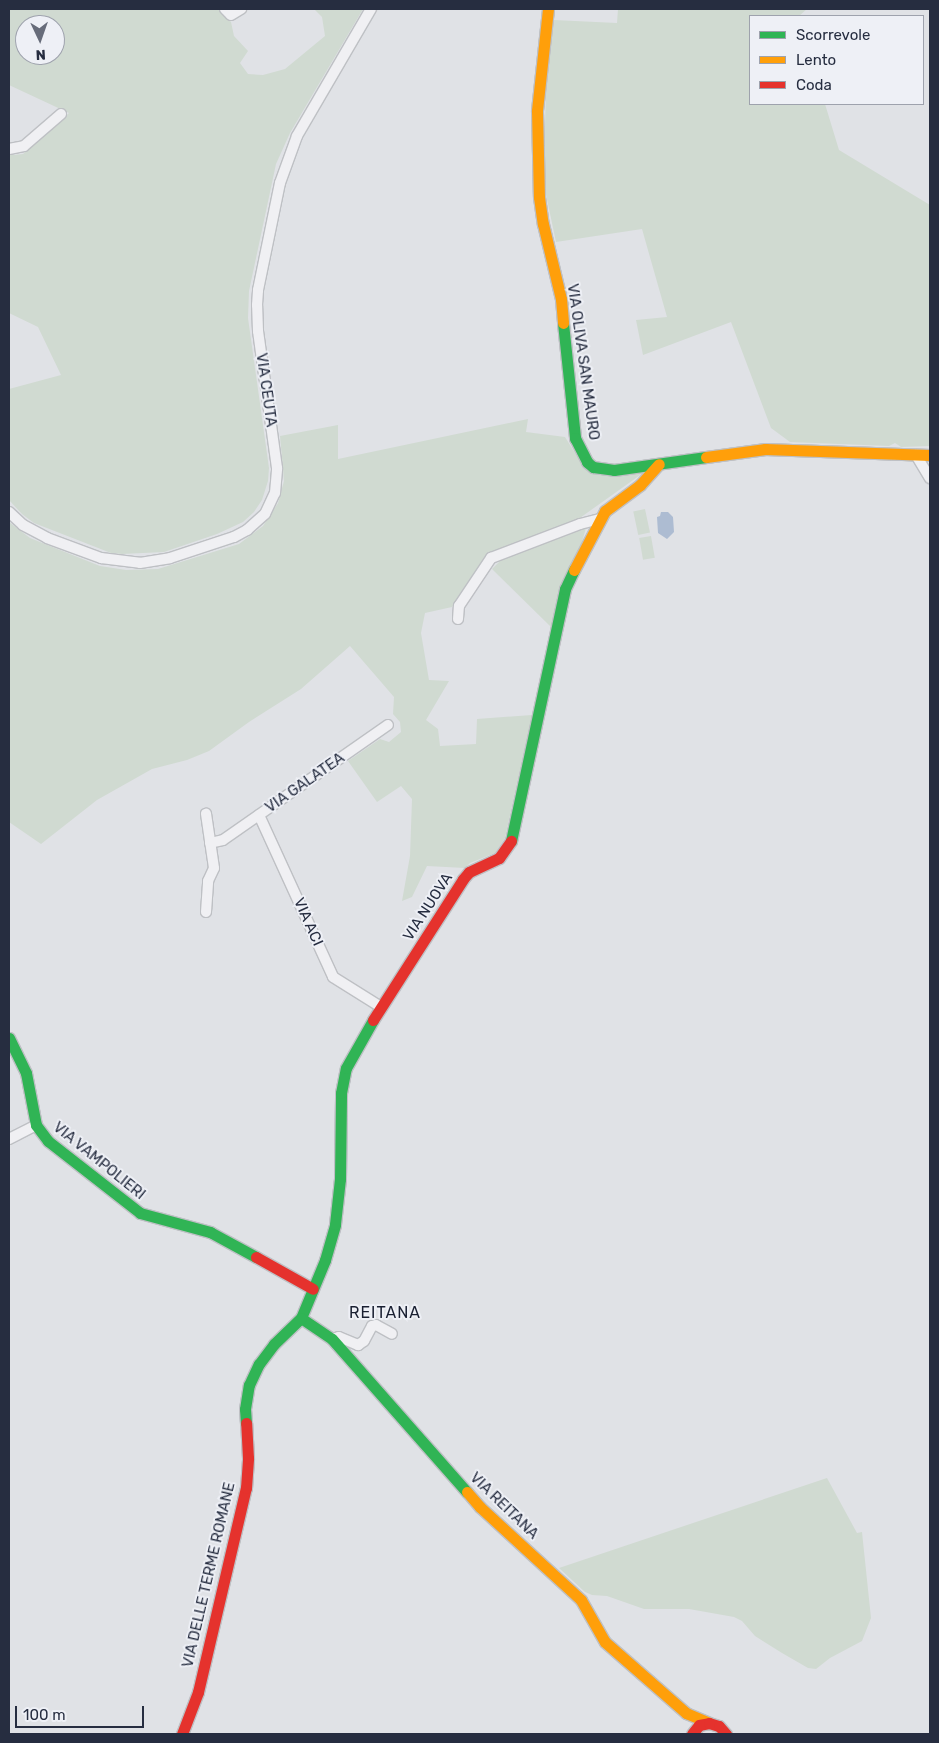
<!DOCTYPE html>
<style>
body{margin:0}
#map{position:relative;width:939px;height:1743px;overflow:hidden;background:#e0e2e6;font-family:Rubik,sans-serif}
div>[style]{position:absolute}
.green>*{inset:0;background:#d0dad1;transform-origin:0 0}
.water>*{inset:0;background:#adbcd2}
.roads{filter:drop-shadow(1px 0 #bec0c4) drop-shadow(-1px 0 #bec0c4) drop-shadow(0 1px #bec0c4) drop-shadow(0 -1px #bec0c4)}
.street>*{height:10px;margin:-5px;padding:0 5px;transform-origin:5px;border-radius:5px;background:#f0f0f3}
.fast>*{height:11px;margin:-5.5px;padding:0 5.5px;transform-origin:5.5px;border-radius:5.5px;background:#30b455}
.slow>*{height:11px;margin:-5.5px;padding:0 5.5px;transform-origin:5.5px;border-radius:5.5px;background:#ff9f0a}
.jam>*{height:11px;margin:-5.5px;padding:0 5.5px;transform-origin:5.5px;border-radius:5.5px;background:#e5322d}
span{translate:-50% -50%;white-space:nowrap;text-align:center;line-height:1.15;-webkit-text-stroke:4px #eef0f6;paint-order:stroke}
.street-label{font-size:15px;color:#262d40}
.neighbourhood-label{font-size:16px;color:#191f31;letter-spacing:1px}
.frame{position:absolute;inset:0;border:10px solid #262d40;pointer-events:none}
.legend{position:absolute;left:749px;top:15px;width:175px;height:90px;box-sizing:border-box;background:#eef0f6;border:1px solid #9ea2ad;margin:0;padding:6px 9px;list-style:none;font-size:15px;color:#262d40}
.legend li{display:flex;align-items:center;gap:10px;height:25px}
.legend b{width:25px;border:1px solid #9ea2ad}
.north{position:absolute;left:15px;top:15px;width:50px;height:50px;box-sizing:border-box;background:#eef0f6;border:1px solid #9ea2ad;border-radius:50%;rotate:177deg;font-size:14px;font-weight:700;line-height:20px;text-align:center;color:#262d40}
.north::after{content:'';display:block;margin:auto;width:18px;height:22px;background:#676c7a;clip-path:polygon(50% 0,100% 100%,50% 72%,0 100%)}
.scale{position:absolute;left:15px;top:1706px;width:129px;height:22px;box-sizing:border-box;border:2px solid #262d40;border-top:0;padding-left:6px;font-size:15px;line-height:18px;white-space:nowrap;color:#262d40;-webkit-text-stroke:4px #eef0f6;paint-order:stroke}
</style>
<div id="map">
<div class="green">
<div style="clip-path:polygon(evenodd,9px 9px,220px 9px,231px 22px,234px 36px,248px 51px,240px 63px,248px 74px,263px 75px,285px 69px,325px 36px,322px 17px,314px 9px,363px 9px,290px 133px,276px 164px,249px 291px,248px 318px,269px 468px,268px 481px,262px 500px,254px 512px,243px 522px,217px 534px,164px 552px,122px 554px,111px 553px,34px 523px,22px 514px,9px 500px,9px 389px,61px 375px,38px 327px,9px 313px,9px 153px,13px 155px,23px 154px,69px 113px,9px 85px,9px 9px,25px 25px,55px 25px,55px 55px,25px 55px,25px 25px)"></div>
<div style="clip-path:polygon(618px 9px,807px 9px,799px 16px,750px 16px,750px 104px,825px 104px,839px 150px,930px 205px,930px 446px,901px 447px,895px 443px,889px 446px,790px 442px,771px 428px,731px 322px,643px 355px,636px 320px,667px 317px,642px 229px,556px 242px,545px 190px,544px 156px,546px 93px,554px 20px,617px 23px)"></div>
<div style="clip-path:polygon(528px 419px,526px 432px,565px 437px,584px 467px,643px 473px,577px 520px,563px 528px,488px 554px,452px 607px,425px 613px,421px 633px,429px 680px,449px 681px,426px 720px,438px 729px,440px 746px,476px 744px,477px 719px,532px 715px,505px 838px,495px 853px,470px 863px,465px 868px,427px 866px,412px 897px,402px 901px,410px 856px,412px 799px,401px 786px,377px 802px,348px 761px,380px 739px,389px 742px,401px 732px,400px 722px,393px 714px,394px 697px,350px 646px,301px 689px,249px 722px,209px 751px,187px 760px,152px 769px,97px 800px,41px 844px,9px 822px,9px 522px,30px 538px,100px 566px,126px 570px,158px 569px,239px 544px,263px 526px,278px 503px,284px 481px,280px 436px,338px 425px,338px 459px)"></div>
<div style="left:645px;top:509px;width:24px;height:12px;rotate:78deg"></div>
<div style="clip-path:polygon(586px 528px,578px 556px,551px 627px,492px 569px,505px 556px)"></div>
<div style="left:651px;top:536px;width:22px;height:12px;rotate:80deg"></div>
<div style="clip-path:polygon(827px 1478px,857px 1533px,862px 1532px,871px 1618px,862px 1641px,830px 1658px,816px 1669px,808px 1668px,782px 1653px,755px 1636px,742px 1621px,734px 1617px,689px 1609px,644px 1609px,607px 1596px,592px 1595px,585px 1592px,559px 1568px)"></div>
</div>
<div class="water">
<div style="clip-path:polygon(661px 512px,668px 512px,673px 517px,674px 532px,667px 539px,658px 533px,657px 517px,660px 516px)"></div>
</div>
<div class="roads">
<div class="street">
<div style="left:225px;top:9px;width:8px;rotate:45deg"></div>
<div style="left:231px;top:15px;width:12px;rotate:-31deg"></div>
<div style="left:9px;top:149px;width:15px;rotate:-11deg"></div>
<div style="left:24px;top:146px;width:49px;rotate:-40.9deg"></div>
<div style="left:916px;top:455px;width:27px;rotate:59deg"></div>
<div style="left:9px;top:512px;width:19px;rotate:43deg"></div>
<div style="left:23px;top:525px;width:27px;rotate:28deg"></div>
<div style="left:47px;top:538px;width:58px;rotate:20.3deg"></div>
<div style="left:101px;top:558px;width:39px;rotate:7deg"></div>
<div style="left:140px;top:563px;width:30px;rotate:-9deg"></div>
<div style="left:170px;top:558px;width:67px;rotate:-18.2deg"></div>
<div style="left:234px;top:537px;width:15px;rotate:-28deg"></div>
<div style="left:247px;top:530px;width:24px;rotate:-42deg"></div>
<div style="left:265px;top:514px;width:23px;rotate:-65deg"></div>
<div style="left:275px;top:493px;width:25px;rotate:-85deg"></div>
<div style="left:277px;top:468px;width:138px;rotate:-97.9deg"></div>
<div style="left:258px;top:331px;width:26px;rotate:-92deg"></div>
<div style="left:257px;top:305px;width:15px;rotate:-86deg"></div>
<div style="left:258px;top:290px;width:109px;rotate:-78.4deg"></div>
<div style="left:280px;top:183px;width:50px;rotate:-70.1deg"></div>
<div style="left:297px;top:136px;width:147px;rotate:-59.8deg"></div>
<div style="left:458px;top:619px;width:13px;rotate:-86deg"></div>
<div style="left:459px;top:606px;width:58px;rotate:-56.3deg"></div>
<div style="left:491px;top:558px;width:95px;rotate:-20.9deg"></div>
<div style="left:580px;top:524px;width:21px;rotate:-14deg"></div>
<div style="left:259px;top:815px;width:178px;rotate:65.4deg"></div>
<div style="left:333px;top:977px;width:57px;rotate:32deg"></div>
<div style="left:210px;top:843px;width:13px;rotate:-13deg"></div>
<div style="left:223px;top:840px;width:201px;rotate:-34.9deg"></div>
<div style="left:206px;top:912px;width:31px;rotate:-86deg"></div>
<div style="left:208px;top:881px;width:14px;rotate:-65deg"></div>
<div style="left:214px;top:868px;width:55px;rotate:-98.4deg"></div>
<div style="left:9px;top:1139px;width:30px;rotate:-27deg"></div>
<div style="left:332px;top:1339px;width:7px;rotate:-16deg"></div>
<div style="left:339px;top:1337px;width:21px;rotate:23deg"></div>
<div style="left:358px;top:1345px;width:7px;rotate:-34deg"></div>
<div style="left:364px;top:1341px;width:17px;rotate:-62deg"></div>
<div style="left:372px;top:1326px;width:4px;rotate:-14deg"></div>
<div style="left:376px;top:1325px;width:18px;rotate:29deg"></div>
</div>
<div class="fast">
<div style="left:563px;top:323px;width:116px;rotate:84deg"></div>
<div style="left:575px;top:438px;width:27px;rotate:63deg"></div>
<div style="left:587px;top:462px;width:8px;rotate:40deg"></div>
<div style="left:593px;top:467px;width:21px;rotate:8deg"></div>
<div style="left:614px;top:470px;width:93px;rotate:-8deg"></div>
<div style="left:511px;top:841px;width:258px;rotate:-77.9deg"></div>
<div style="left:565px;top:589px;width:21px;rotate:-65deg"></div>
<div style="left:9px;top:1038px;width:39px;rotate:64deg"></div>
<div style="left:26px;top:1073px;width:53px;rotate:79.1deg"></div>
<div style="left:36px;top:1125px;width:20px;rotate:53deg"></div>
<div style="left:48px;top:1141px;width:117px;rotate:38deg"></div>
<div style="left:140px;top:1213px;width:73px;rotate:15.2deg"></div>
<div style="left:210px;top:1232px;width:52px;rotate:28.5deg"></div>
<div style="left:301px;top:1318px;width:63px;rotate:-67.5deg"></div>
<div style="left:325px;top:1260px;width:37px;rotate:-74deg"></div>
<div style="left:335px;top:1224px;width:45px;rotate:-83.7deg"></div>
<div style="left:340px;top:1179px;width:86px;rotate:-89.3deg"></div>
<div style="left:341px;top:1093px;width:25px;rotate:-79deg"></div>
<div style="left:346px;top:1068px;width:55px;rotate:-60.6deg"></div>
<div style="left:301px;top:1318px;width:37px;rotate:34deg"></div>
<div style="left:332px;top:1339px;width:204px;rotate:48.6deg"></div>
<div style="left:246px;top:1423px;width:14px;rotate:-94deg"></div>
<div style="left:245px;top:1409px;width:24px;rotate:-81deg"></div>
<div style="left:249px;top:1385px;width:23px;rotate:-65deg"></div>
<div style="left:259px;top:1364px;width:25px;rotate:-53deg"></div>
<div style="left:274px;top:1344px;width:37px;rotate:-44deg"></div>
</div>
<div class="slow">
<div style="left:548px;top:9px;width:103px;rotate:96.2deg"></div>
<div style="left:537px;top:111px;width:86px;rotate:88.7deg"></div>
<div style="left:539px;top:197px;width:27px;rotate:82deg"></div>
<div style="left:543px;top:224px;width:77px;rotate:76.5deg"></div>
<div style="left:561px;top:299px;width:24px;rotate:85deg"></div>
<div style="left:706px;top:457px;width:60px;rotate:-7.7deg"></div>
<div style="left:765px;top:449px;width:165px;rotate:2.1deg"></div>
<div style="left:574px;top:570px;width:67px;rotate:-62.3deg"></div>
<div style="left:605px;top:511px;width:44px;rotate:-36.6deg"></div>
<div style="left:640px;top:485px;width:28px;rotate:-48deg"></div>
<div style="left:467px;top:1492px;width:20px;rotate:49deg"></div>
<div style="left:480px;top:1507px;width:137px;rotate:42.6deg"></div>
<div style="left:581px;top:1600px;width:48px;rotate:60.3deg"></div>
<div style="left:605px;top:1642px;width:108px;rotate:41.2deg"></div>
<div style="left:686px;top:1713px;width:25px;rotate:23deg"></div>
</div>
<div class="jam">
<div style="left:373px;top:1020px;width:167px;rotate:-57.4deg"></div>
<div style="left:463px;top:879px;width:9px;rotate:-49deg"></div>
<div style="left:469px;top:872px;width:33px;rotate:-25deg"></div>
<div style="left:499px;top:858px;width:21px;rotate:-55deg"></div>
<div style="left:256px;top:1257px;width:65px;rotate:29.3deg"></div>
<div style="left:182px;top:1734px;width:45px;rotate:-69.1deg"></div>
<div style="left:198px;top:1692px;width:210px;rotate:-76.8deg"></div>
<div style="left:246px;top:1488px;width:30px;rotate:-86deg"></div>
<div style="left:248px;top:1458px;width:35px;rotate:-93deg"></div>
<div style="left:692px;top:1734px;width:11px;rotate:-52deg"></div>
<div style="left:699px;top:1725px;width:10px;rotate:-11deg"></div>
<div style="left:709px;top:1723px;width:10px;rotate:17deg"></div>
<div style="left:719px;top:1726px;width:11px;rotate:49deg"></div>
</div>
</div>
<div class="street-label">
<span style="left:583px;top:362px;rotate:82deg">VIA OLIVA SAN MAURO</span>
<span style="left:266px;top:390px;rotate:82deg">VIA CEUTA</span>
<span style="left:305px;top:783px;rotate:-35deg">VIA GALATEA</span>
<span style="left:428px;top:907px;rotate:-57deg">VIA NUOVA</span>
<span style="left:308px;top:922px;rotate:66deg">VIA ACI</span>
<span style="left:99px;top:1161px;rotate:39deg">VIA VAMPOLIERI</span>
<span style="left:504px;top:1506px;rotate:44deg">VIA REITANA</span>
<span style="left:209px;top:1575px;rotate:-77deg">VIA DELLE TERME ROMANE</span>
</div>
<div class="neighbourhood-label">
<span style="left:385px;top:1313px">REITANA</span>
</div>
<div class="frame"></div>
<ul class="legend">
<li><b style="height:6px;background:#30b455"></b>Scorrevole</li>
<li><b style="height:6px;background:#ff9f0a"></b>Lento</li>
<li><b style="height:6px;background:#e5322d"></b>Coda</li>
</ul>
<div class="north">N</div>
<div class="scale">100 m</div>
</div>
